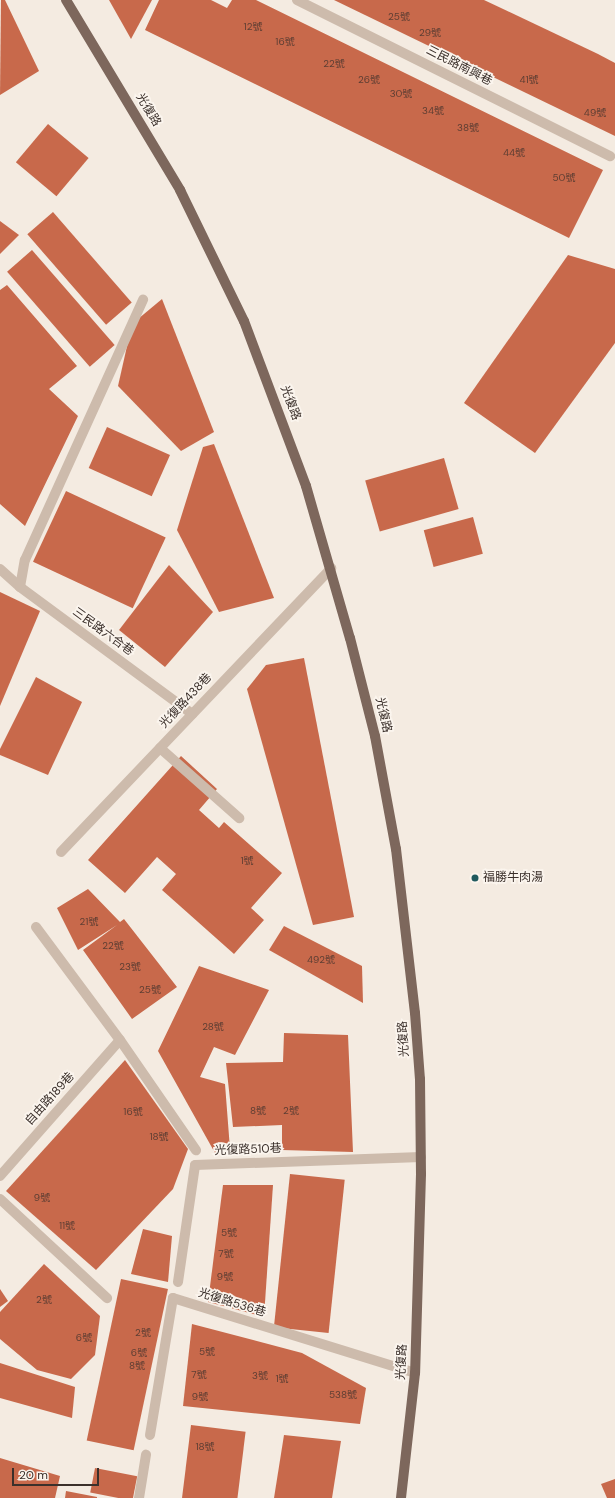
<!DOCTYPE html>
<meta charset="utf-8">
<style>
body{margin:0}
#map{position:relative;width:615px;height:1498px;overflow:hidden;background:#f4ebe1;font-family:"DM Sans","Noto Sans TC",sans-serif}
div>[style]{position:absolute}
.building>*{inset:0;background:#c8694b;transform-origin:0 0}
.minor>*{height:10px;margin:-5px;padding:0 5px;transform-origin:5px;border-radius:5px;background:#cdbbac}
.major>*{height:10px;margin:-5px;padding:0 5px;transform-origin:5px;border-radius:5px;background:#7d675c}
.dots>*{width:11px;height:11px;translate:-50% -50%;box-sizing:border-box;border:2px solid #fbf5ee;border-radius:50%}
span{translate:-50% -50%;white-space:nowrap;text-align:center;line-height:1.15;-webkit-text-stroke:3.5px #fbf5ee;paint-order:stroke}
.number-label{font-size:10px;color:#5e3e33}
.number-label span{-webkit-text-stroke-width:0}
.street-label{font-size:12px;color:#3b302b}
.poi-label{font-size:12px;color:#3b302b}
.left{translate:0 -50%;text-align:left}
.scale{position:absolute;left:12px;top:1468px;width:87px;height:18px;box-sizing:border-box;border:2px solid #3b302b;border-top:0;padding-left:5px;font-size:12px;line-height:14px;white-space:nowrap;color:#3b302b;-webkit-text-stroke:3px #fbf5ee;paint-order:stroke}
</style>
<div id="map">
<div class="building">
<div style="clip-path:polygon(1px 0,5px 0,39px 71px,0 95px)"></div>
<div style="clip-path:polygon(109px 0,152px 0,131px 39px)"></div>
<div style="clip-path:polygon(159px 0,211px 0,227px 8px,232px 0,256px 0,603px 170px,569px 238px,145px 30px)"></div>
<div style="clip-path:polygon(334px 0,484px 0,598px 54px,615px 63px,615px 136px)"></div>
<div style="left:48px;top:124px;width:53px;height:50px;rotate:40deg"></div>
<div style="left:53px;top:212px;width:120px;height:34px;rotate:49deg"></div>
<div style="clip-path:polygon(0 221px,19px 235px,0 254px)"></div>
<div style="left:32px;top:250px;width:126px;height:33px;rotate:49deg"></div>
<div style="clip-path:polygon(568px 255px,615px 269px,615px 343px,535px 453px,464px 403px)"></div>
<div style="clip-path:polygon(7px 285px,77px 366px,49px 389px,78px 416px,25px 526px,0 504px,0 290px)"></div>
<div style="clip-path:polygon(162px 299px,214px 432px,181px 451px,118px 386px,132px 324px)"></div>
<div style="left:107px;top:427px;width:69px;height:45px;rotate:24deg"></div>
<div style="clip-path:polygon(214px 444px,274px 598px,219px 612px,177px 530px,203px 447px)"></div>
<div style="left:444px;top:458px;width:53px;height:82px;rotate:74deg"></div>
<div style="left:66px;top:491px;width:110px;height:78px;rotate:25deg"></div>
<div style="left:473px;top:517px;width:38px;height:51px;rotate:75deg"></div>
<div style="clip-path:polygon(169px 565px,213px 612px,165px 667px,119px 630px)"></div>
<div style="clip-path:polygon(0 592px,40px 611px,0 706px)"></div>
<div style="clip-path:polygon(304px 658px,354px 917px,313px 925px,247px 689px,266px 665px)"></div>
<div style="clip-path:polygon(36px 677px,82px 702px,48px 775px,0 755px,0 749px)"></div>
<div style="clip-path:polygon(181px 756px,217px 789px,199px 810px,219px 828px,224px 822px,282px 873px,251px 908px,264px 920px,234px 954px,162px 890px,176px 874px,157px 857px,125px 893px,88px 860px)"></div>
<div style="clip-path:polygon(88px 889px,120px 922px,124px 919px,177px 987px,132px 1019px,83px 950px,117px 925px,78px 950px,57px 908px)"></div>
<div style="clip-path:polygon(284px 926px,362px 966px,363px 1003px,269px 950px)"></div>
<div style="clip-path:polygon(199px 966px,269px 990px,235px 1055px,214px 1047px,200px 1077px,225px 1084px,230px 1149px,215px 1153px,158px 1051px)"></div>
<div style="clip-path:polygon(284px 1033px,348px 1035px,353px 1152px,282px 1150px,282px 1125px,233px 1127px,226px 1063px,283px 1062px)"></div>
<div style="clip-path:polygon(125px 1060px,188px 1149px,173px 1189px,96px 1270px,6px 1191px)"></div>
<div style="left:290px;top:1174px;width:55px;height:154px;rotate:6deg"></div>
<div style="clip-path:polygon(223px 1185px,273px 1185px,264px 1317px,208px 1302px)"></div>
<div style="clip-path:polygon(143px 1229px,172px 1236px,168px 1282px,131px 1274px)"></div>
<div style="clip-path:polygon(44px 1264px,100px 1316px,95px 1355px,71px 1379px,37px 1370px,0 1339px,0 1312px)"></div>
<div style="left:121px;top:1279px;width:48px;height:165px;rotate:12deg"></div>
<div style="clip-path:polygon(0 1289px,8px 1301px,0 1307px)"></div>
<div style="clip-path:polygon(192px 1324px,302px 1353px,366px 1388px,360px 1424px,183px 1406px)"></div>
<div style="clip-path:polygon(0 1363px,75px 1387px,72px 1418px,0 1398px)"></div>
<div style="left:191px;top:1425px;width:55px;height:74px;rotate:7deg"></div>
<div style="clip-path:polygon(284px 1435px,341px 1441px,332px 1498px,274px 1498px)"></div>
<div style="clip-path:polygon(0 1458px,60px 1476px,55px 1498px,0 1498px)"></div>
<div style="left:95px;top:1468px;width:43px;height:25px;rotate:11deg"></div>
<div style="clip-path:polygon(615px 1479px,615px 1498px,607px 1498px,601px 1484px)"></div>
<div style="clip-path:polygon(66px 1491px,97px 1497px,97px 1498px,65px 1498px)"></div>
</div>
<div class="minor">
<div style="left:297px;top:0;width:350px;rotate:26.5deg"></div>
<div style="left:0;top:569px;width:27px;rotate:42deg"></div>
<div style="left:20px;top:587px;width:214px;rotate:36.4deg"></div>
<div style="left:20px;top:587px;width:27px;rotate:-80deg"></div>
<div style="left:25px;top:560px;width:286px;rotate:-65.6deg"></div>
<div style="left:160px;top:748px;width:106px;rotate:41.5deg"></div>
<div style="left:61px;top:852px;width:392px;rotate:-46.4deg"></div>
<div style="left:36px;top:927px;width:141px;rotate:53.4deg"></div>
<div style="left:120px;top:1040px;width:134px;rotate:55.4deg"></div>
<div style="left:0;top:1176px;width:181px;rotate:-48.6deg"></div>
<div style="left:0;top:1199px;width:146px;rotate:42.8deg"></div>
<div style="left:178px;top:1282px;width:118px;rotate:-81.7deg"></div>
<div style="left:195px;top:1165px;width:226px;rotate:-2deg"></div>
<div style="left:150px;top:1435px;width:139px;rotate:-80.5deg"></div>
<div style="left:173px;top:1298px;width:253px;rotate:17.2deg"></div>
<div style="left:139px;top:1498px;width:44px;rotate:-80.8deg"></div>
</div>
<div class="major">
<div style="left:66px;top:0;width:222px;rotate:59deg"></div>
<div style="left:180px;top:190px;width:146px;rotate:64deg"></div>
<div style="left:244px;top:321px;width:176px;rotate:69.4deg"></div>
<div style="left:306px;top:486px;width:158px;rotate:73.9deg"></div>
<div style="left:350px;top:638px;width:101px;rotate:75.7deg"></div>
<div style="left:375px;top:736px;width:115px;rotate:79.5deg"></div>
<div style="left:396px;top:849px;width:165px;rotate:83.4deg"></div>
<div style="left:415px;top:1013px;width:66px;rotate:85.7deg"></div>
<div style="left:420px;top:1079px;width:95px;rotate:89.4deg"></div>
<div style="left:421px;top:1174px;width:199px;rotate:91.7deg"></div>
<div style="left:415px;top:1373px;width:126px;rotate:96.4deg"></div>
</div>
<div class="dots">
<div style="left:475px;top:878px;background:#1f5a5e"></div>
</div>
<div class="number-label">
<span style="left:399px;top:17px">25號</span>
<span style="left:253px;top:27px">12號</span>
<span style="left:430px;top:33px">29號</span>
<span style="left:285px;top:42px">16號</span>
<span style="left:334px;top:64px">22號</span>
<span style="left:369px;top:80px">26號</span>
<span style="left:529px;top:80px">41號</span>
<span style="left:401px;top:94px">30號</span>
<span style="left:433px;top:111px">34號</span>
<span style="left:595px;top:113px">49號</span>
<span style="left:468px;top:128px">38號</span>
<span style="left:514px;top:153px">44號</span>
<span style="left:564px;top:178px">50號</span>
<span style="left:247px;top:861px">1號</span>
<span style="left:89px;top:922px">21號</span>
<span style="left:113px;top:946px">22號</span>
<span style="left:321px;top:960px">492號</span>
<span style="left:130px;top:967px">23號</span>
<span style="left:150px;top:990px">25號</span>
<span style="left:213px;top:1027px">28號</span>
<span style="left:258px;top:1111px">8號</span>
<span style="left:291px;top:1111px">2號</span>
<span style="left:133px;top:1112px">16號</span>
<span style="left:159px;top:1137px">18號</span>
<span style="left:42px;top:1198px">9號</span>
<span style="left:67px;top:1226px">11號</span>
<span style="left:229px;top:1233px">5號</span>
<span style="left:226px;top:1254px">7號</span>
<span style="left:225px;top:1277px">9號</span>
<span style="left:44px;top:1300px">2號</span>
<span style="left:143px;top:1333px">2號</span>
<span style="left:84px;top:1338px">6號</span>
<span style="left:207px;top:1352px">5號</span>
<span style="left:139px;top:1353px">6號</span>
<span style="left:137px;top:1366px">8號</span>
<span style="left:199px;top:1375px">7號</span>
<span style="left:260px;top:1376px">3號</span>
<span style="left:282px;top:1379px">1號</span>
<span style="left:343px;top:1395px">538號</span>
<span style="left:200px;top:1397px">9號</span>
<span style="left:205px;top:1447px">18號</span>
</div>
<div class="street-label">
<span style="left:459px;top:66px;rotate:27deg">三民路南興巷</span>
<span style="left:148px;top:110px;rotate:59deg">光復路</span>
<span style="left:290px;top:403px;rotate:69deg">光復路</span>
<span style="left:103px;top:632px;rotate:36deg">三民路六合巷</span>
<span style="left:186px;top:701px;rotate:-47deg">光復路438巷</span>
<span style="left:383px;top:715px;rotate:77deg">光復路</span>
<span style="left:404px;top:1039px;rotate:-94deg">光復路</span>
<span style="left:50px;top:1099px;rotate:-48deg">自由路189巷</span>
<span style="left:248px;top:1150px;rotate:-2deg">光復路510巷</span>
<span style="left:232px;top:1303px;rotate:17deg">光復路536巷</span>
<span style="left:402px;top:1362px;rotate:-87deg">光復路</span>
</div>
<div class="poi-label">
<span class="left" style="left:483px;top:878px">福勝牛肉湯</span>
</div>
<div class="scale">20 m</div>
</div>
